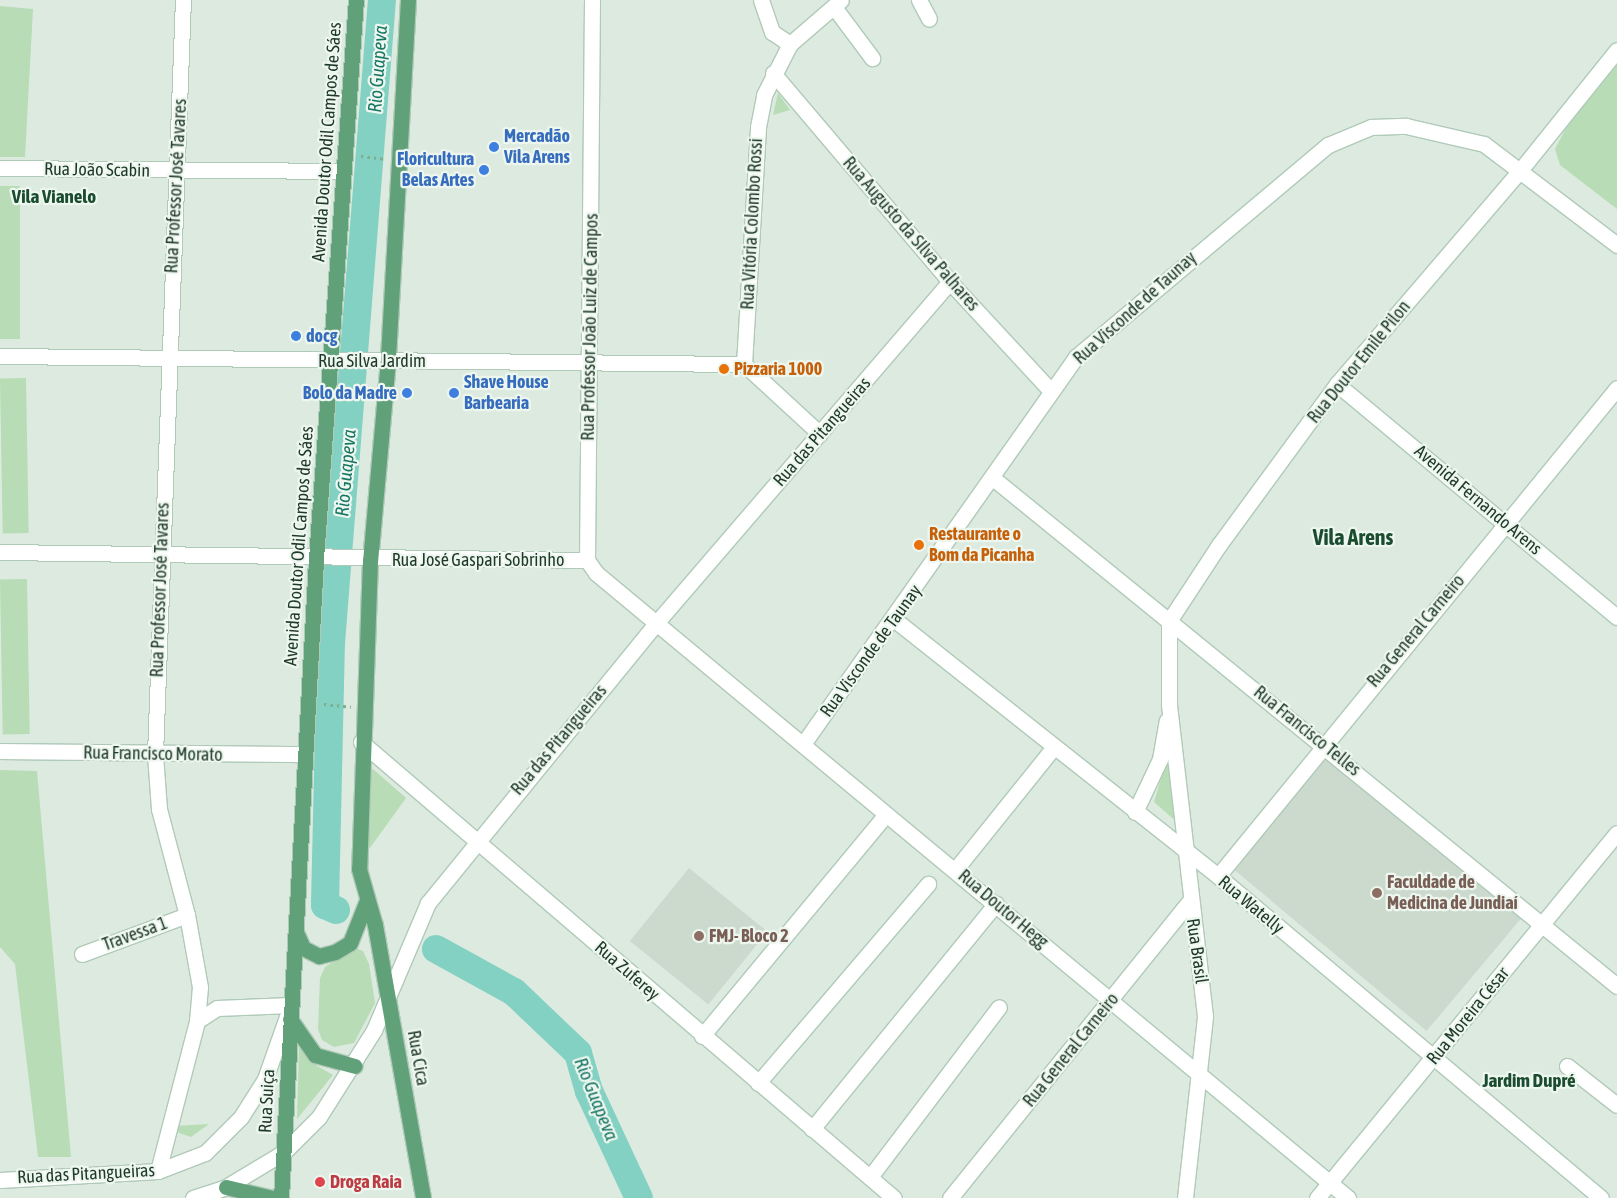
<!DOCTYPE html>
<meta charset="utf-8">
<style>
body{margin:0}
#map{position:relative;width:1617px;height:1198px;overflow:hidden;background:#ddeae0;font-family:"Asap Condensed",sans-serif}
div>[style]{position:absolute}
.built>*{inset:0;background:#ccdace;transform-origin:0 0}
.green>*{inset:0;background:#b8dcb5;transform-origin:0 0}
.river>*{height:28px;margin:-14px;padding:0 14px;transform-origin:14px;border-radius:14px;background:#83d1c2}
.path>*{height:2.5px;margin-top:-1.25px;transform-origin:0;background:repeating-linear-gradient(90deg,#7dae8e 0 2.5px,transparent 0 6.5px)}
.roads{filter:drop-shadow(1px 0 #b0cab8) drop-shadow(-1px 0 #b0cab8) drop-shadow(0 1px #b0cab8) drop-shadow(0 -1px #b0cab8)}
.street>*{height:15px;margin:-7.5px;padding:0 7.5px;transform-origin:7.5px;border-radius:7.5px;background:#fff}
.secondary>*{height:15px;margin:-7.5px;padding:0 7.5px;transform-origin:7.5px;border-radius:7.5px;background:#fff}
.primary>*{height:15px;margin:-7.5px;padding:0 7.5px;transform-origin:7.5px;border-radius:7.5px;background:#61a17a}
.dots>*{width:14px;height:14px;translate:-50% -50%;box-sizing:border-box;border:2px solid #eef7ef;border-radius:50%}
span{translate:-50% -50%;white-space:nowrap;text-align:center;line-height:1.15;-webkit-text-stroke:4.5px #eef7ef;paint-order:stroke}
.shop-label{font-size:18px;color:#366cbe;font-weight:700}
.left{translate:0 -50%;text-align:left}
.right{translate:-100% -50%;text-align:right}
.street-label{font-size:18px;color:#1f3929}
.food-label{font-size:18px;color:#c56008;font-weight:700}
.education-label{font-size:18px;color:#785e54;font-weight:700}
.health-label{font-size:18px;color:#be3a42;font-weight:700}
.water-label{font-size:19px;color:#187665;font-style:italic}
.neighbourhood-label{font-size:19px;color:#1b4c2f;font-weight:700}
.district-label{font-size:22px;color:#1b4c2f;font-weight:700}
</style>
<div id="map">
<div class="built">
<div style="left:1327px;top:753px;width:255px;height:149px;rotate:40deg"></div>
<div style="left:689px;top:868px;width:101px;height:94px;rotate:39deg"></div>
</div>
<div class="green">
<div style="clip-path:polygon(0 6px,33px 9px,25px 157px,0 157px)"></div>
<div style="clip-path:polygon(1617px 65px,1617px 209px,1560px 165px,1555px 149px,1566px 128px)"></div>
<div style="clip-path:polygon(778px 93px,790px 110px,773px 115px)"></div>
<div style="left:0;top:186px;width:20px;height:153px"></div>
<div style="left:26px;top:378px;width:155px;height:26px;rotate:89deg"></div>
<div style="left:27px;top:579px;width:155px;height:27px;rotate:89deg"></div>
<div style="clip-path:polygon(1169px 752px,1179px 824px,1154px 802px)"></div>
<div style="clip-path:polygon(373px 769px,406px 798px,367px 852px,369px 771px)"></div>
<div style="clip-path:polygon(0 770px,37px 771px,71px 1157px,38px 1157px,15px 964px,0 947px)"></div>
<div style="clip-path:polygon(355px 948px,363px 951px,369px 964px,375px 1003px,354px 1043px,334px 1047px,322px 1040px,318px 1029px,320px 978px,325px 967px)"></div>
<div style="clip-path:polygon(299px 1047px,314px 1064px,333px 1075px,297px 1119px)"></div>
<div style="clip-path:polygon(209px 1124px,191px 1137px,179px 1133px,175px 1126px)"></div>
</div>
<div class="river">
<div style="left:336px;top:910px;width:12px;rotate:-156deg"></div>
<div style="left:325px;top:905px;width:262px;rotate:-88.7deg"></div>
<div style="left:331px;top:643px;width:645px;rotate:-85.47deg"></div>
<div style="left:436px;top:949px;width:89px;rotate:28.9deg"></div>
<div style="left:514px;top:992px;width:88px;rotate:43.6deg"></div>
<div style="left:578px;top:1053px;width:40px;rotate:74deg"></div>
<div style="left:589px;top:1091px;width:118px;rotate:65deg"></div>
</div>
<div class="path">
<div style="left:361px;top:156px;width:23px;rotate:7deg"></div>
<div style="left:324px;top:704px;width:27px;rotate:6deg"></div>
</div>
<div class="roads">
<div class="street">
<div style="left:761px;top:0;width:34px;rotate:71deg"></div>
<div style="left:772px;top:32px;width:22px;rotate:34deg"></div>
<div style="left:919px;top:0;width:21px;rotate:62deg"></div>
<div style="left:834px;top:7px;width:64px;rotate:53.3deg"></div>
<div style="left:0;top:168px;width:344px;rotate:0.5deg"></div>
<div style="left:994px;top:479px;width:225px;rotate:39.1deg"></div>
<div style="left:0;top:552px;width:587px;rotate:0.78deg"></div>
<div style="left:895px;top:620px;width:412px;rotate:38.4deg"></div>
<div style="left:1218px;top:876px;width:500px;rotate:40.05deg"></div>
<div style="left:0;top:751px;width:305px;rotate:0.6deg"></div>
<div style="left:955px;top:870px;width:158px;rotate:-51.2deg"></div>
<div style="left:1218px;top:876px;width:630px;rotate:-50.73deg"></div>
<div style="left:82px;top:954px;width:112px;rotate:-20.4deg"></div>
<div style="left:702px;top:1036px;width:288px;rotate:-50.3deg"></div>
<div style="left:1567px;top:1066px;width:63px;rotate:38deg"></div>
<div style="left:758px;top:1083px;width:262px;rotate:-49.5deg"></div>
<div style="left:812px;top:1129px;width:291px;rotate:-50.8deg"></div>
<div style="left:870px;top:1177px;width:213px;rotate:-52.8deg"></div>
<div style="left:950px;top:1198px;width:382px;rotate:-51.1deg"></div>
<div style="left:1317px;top:1198px;width:472px;rotate:-50.6deg"></div>
</div>
<div class="secondary">
<div style="left:592px;top:0;width:560px;rotate:90.51deg"></div>
<div style="left:587px;top:560px;width:16px;rotate:55deg"></div>
<div style="left:596px;top:573px;width:978px;rotate:39.73deg"></div>
<div style="left:773px;top:73px;width:274px;rotate:49.7deg"></div>
<div style="left:950px;top:282px;width:149px;rotate:47.2deg"></div>
<div style="left:0;top:356px;width:744px;rotate:0.62deg"></div>
<div style="left:744px;top:364px;width:237px;rotate:-86.6deg"></div>
<div style="left:758px;top:127px;width:33px;rotate:-79deg"></div>
<div style="left:764px;top:95px;width:57px;rotate:-63deg"></div>
<div style="left:790px;top:44px;width:67px;rotate:-40.8deg"></div>
<div style="left:744px;top:364px;width:103px;rotate:42.6deg"></div>
<div style="left:1337px;top:384px;width:364px;rotate:39.8deg"></div>
<div style="left:1169px;top:621px;width:578px;rotate:39.17deg"></div>
<div style="left:361px;top:742px;width:701px;rotate:40.55deg"></div>
<div style="left:803px;top:744px;width:474px;rotate:-54.8deg"></div>
<div style="left:1076px;top:357px;width:329px;rotate:-40.1deg"></div>
<div style="left:1328px;top:145px;width:47px;rotate:-22.7deg"></div>
<div style="left:1371px;top:127px;width:35px;rotate:-2deg"></div>
<div style="left:1406px;top:126px;width:80px;rotate:13deg"></div>
<div style="left:1484px;top:144px;width:167px;rotate:37.2deg"></div>
<div style="left:1135px;top:812px;width:59px;rotate:-64.7deg"></div>
<div style="left:1160px;top:759px;width:39px;rotate:-80deg"></div>
<div style="left:158px;top:1171px;width:155px;rotate:-75.4deg"></div>
<div style="left:197px;top:1021px;width:34px;rotate:-85deg"></div>
<div style="left:200px;top:987px;width:73px;rotate:-100.2deg"></div>
<div style="left:187px;top:915px;width:110px;rotate:-104.8deg"></div>
<div style="left:159px;top:809px;width:54px;rotate:-94.2deg"></div>
<div style="left:155px;top:755px;width:756px;rotate:-87.88deg"></div>
<div style="left:0;top:1180px;width:158px;rotate:-3.3deg"></div>
<div style="left:158px;top:1171px;width:50px;rotate:-21deg"></div>
<div style="left:205px;top:1153px;width:51px;rotate:-45deg"></div>
<div style="left:241px;top:1117px;width:45px;rotate:-57.7deg"></div>
<div style="left:265px;top:1079px;width:78px;rotate:-70.6deg"></div>
<div style="left:291px;top:1005px;width:74px;rotate:177.7deg"></div>
<div style="left:217px;top:1008px;width:24px;rotate:147deg"></div>
<div style="left:193px;top:1198px;width:35px;rotate:-18deg"></div>
<div style="left:226px;top:1187px;width:68px;rotate:-31.1deg"></div>
<div style="left:284px;top:1152px;width:49px;rotate:-45deg"></div>
<div style="left:319px;top:1117px;width:103px;rotate:-57.7deg"></div>
<div style="left:374px;top:1030px;width:138px;rotate:-67deg"></div>
<div style="left:428px;top:903px;width:364px;rotate:-50.8deg"></div>
<div style="left:658px;top:621px;width:447px;rotate:-49.3deg"></div>
<div style="left:1185px;top:1198px;width:183px;rotate:-83.7deg"></div>
<div style="left:1205px;top:1016px;width:314px;rotate:-96.6deg"></div>
<div style="left:1169px;top:704px;width:83px;rotate:-90deg"></div>
<div style="left:1169px;top:621px;width:91px;rotate:-56.7deg"></div>
<div style="left:1219px;top:545px;width:200px;rotate:-53.8deg"></div>
<div style="left:1337px;top:384px;width:284px;rotate:-49.4deg"></div>
<div style="left:1522px;top:168px;width:151px;rotate:-51.2deg"></div>
</div>
<div class="primary">
<div style="left:408px;top:0;width:361px;rotate:93.2deg"></div>
<div style="left:388px;top:360px;width:201px;rotate:95.1deg"></div>
<div style="left:370px;top:560px;width:309px;rotate:92deg"></div>
<div style="left:359px;top:869px;width:58px;rotate:74.1deg"></div>
<div style="left:375px;top:925px;width:277px;rotate:80deg"></div>
<div style="left:296px;top:932px;width:17px;rotate:66deg"></div>
<div style="left:303px;top:948px;width:18px;rotate:27deg"></div>
<div style="left:319px;top:956px;width:16px;rotate:-14deg"></div>
<div style="left:335px;top:952px;width:17px;rotate:-31deg"></div>
<div style="left:350px;top:943px;width:46px;rotate:-68.4deg"></div>
<div style="left:290px;top:1019px;width:44px;rotate:55.2deg"></div>
<div style="left:315px;top:1055px;width:41px;rotate:15.4deg"></div>
<div style="left:226px;top:1187px;width:48px;rotate:13.2deg"></div>
<div style="left:281px;top:1198px;width:640px;rotate:-86.86deg"></div>
<div style="left:316px;top:559px;width:560px;rotate:-85.91deg"></div>
</div>
</div>
<div class="dots">
<div style="left:494px;top:147px;background:#3f7fe0"></div>
<div style="left:484px;top:170px;background:#3f7fe0"></div>
<div style="left:296px;top:336px;background:#3f7fe0"></div>
<div style="left:724px;top:369px;background:#e8710a"></div>
<div style="left:407px;top:393px;background:#3f7fe0"></div>
<div style="left:454px;top:393px;background:#3f7fe0"></div>
<div style="left:919px;top:545px;background:#e8710a"></div>
<div style="left:1377px;top:893px;background:#8d6e63"></div>
<div style="left:699px;top:936px;background:#8d6e63"></div>
<div style="left:320px;top:1182px;background:#e0444e"></div>
</div>
<div class="shop-label">
<span class="left" style="left:504px;top:147px">Mercadão<br>Vila Arens</span>
<span class="right" style="left:474px;top:170px">Floricultura<br>Belas Artes</span>
<span class="left" style="left:306px;top:336px">docg</span>
<span class="left" style="left:464px;top:393px">Shave House<br>Barbearia</span>
<span class="right" style="left:397px;top:393px">Bolo da Madre</span>
</div>
<div class="street-label">
<span style="left:327px;top:142px;rotate:-86deg">Avenida Doutor Odil Campos de Sáes</span>
<span style="left:97px;top:170px;rotate:1deg">Rua João Scabin</span>
<span style="left:176px;top:186px;rotate:-87deg">Rua Professor José Tavares</span>
<span style="left:752px;top:224px;rotate:-87deg">Rua Vitória Colombo Rossi</span>
<span style="left:911px;top:234px;rotate:49deg">Rua Augusto da SIlva Palhares</span>
<span style="left:1135px;top:308px;rotate:-42deg">Rua Visconde de Taunay</span>
<span style="left:590px;top:327px;rotate:-89deg">Rua Professor João Luiz de Campos</span>
<span style="left:372px;top:361px">Rua Silva Jardim</span>
<span style="left:1359px;top:362px;rotate:-51deg">Rua Doutor Emile Pilon</span>
<span style="left:822px;top:432px;rotate:-49deg">Rua das Pitangueiras</span>
<span style="left:1478px;top:500px;rotate:40deg">Avenida Fernando Arens</span>
<span style="left:299px;top:546px;rotate:-86deg">Avenida Doutor Odil Campos de Sáes</span>
<span style="left:478px;top:560px">Rua José Gaspari Sobrinho</span>
<span style="left:160px;top:590px;rotate:-88deg">Rua Professor José Tavares</span>
<span style="left:1416px;top:631px;rotate:-50deg">Rua General Carneiro</span>
<span style="left:871px;top:651px;rotate:-54deg">Rua Visconde de Taunay</span>
<span style="left:1307px;top:731px;rotate:39deg">Rua Francisco Telles</span>
<span style="left:559px;top:740px;rotate:-50deg">Rua das Pitangueiras</span>
<span style="left:153px;top:754px;rotate:1deg">Rua Francisco Morato</span>
<span style="left:1251px;top:905px;rotate:40deg">Rua Watelly</span>
<span style="left:1003px;top:909px;rotate:40deg">Rua Doutor Hegg</span>
<span style="left:135px;top:934px;rotate:-20deg">Travessa 1</span>
<span style="left:1197px;top:951px;rotate:82deg">Rua Brasil</span>
<span style="left:627px;top:971px;rotate:41deg">Rua Zuferey</span>
<span style="left:1468px;top:1016px;rotate:-51deg">Rua Moreira César</span>
<span style="left:1071px;top:1050px;rotate:-51deg">Rua General Carneiro</span>
<span style="left:418px;top:1058px;rotate:80deg">Rua Cica</span>
<span style="left:267px;top:1101px;rotate:-87deg">Rua Suiça</span>
<span style="left:86px;top:1174px;rotate:-3deg">Rua das Pitangueiras</span>
</div>
<div class="food-label">
<span class="left" style="left:734px;top:369px">Pizzaria 1000</span>
<span class="left" style="left:929px;top:545px">Restaurante o<br>Bom da Picanha</span>
</div>
<div class="education-label">
<span class="left" style="left:1387px;top:893px">Faculdade de<br>Medicina de Jundiaí</span>
<span class="left" style="left:709px;top:936px">FMJ- Bloco 2</span>
</div>
<div class="health-label">
<span class="left" style="left:330px;top:1182px">Droga Raia</span>
</div>
<div class="water-label">
<span style="left:378px;top:69px;rotate:-86deg">Rio Guapeva</span>
<span style="left:346px;top:473px;rotate:-85deg">Rio Guapeva</span>
<span style="left:596px;top:1099px;rotate:68deg">Rio Guapeva</span>
</div>
<div class="neighbourhood-label">
<span style="left:54px;top:197px">Vila Vianelo</span>
<span style="left:1529px;top:1081px">Jardim Dupré</span>
</div>
<div class="district-label">
<span style="left:1353px;top:538px">Vila Arens</span>
</div>
</div>
